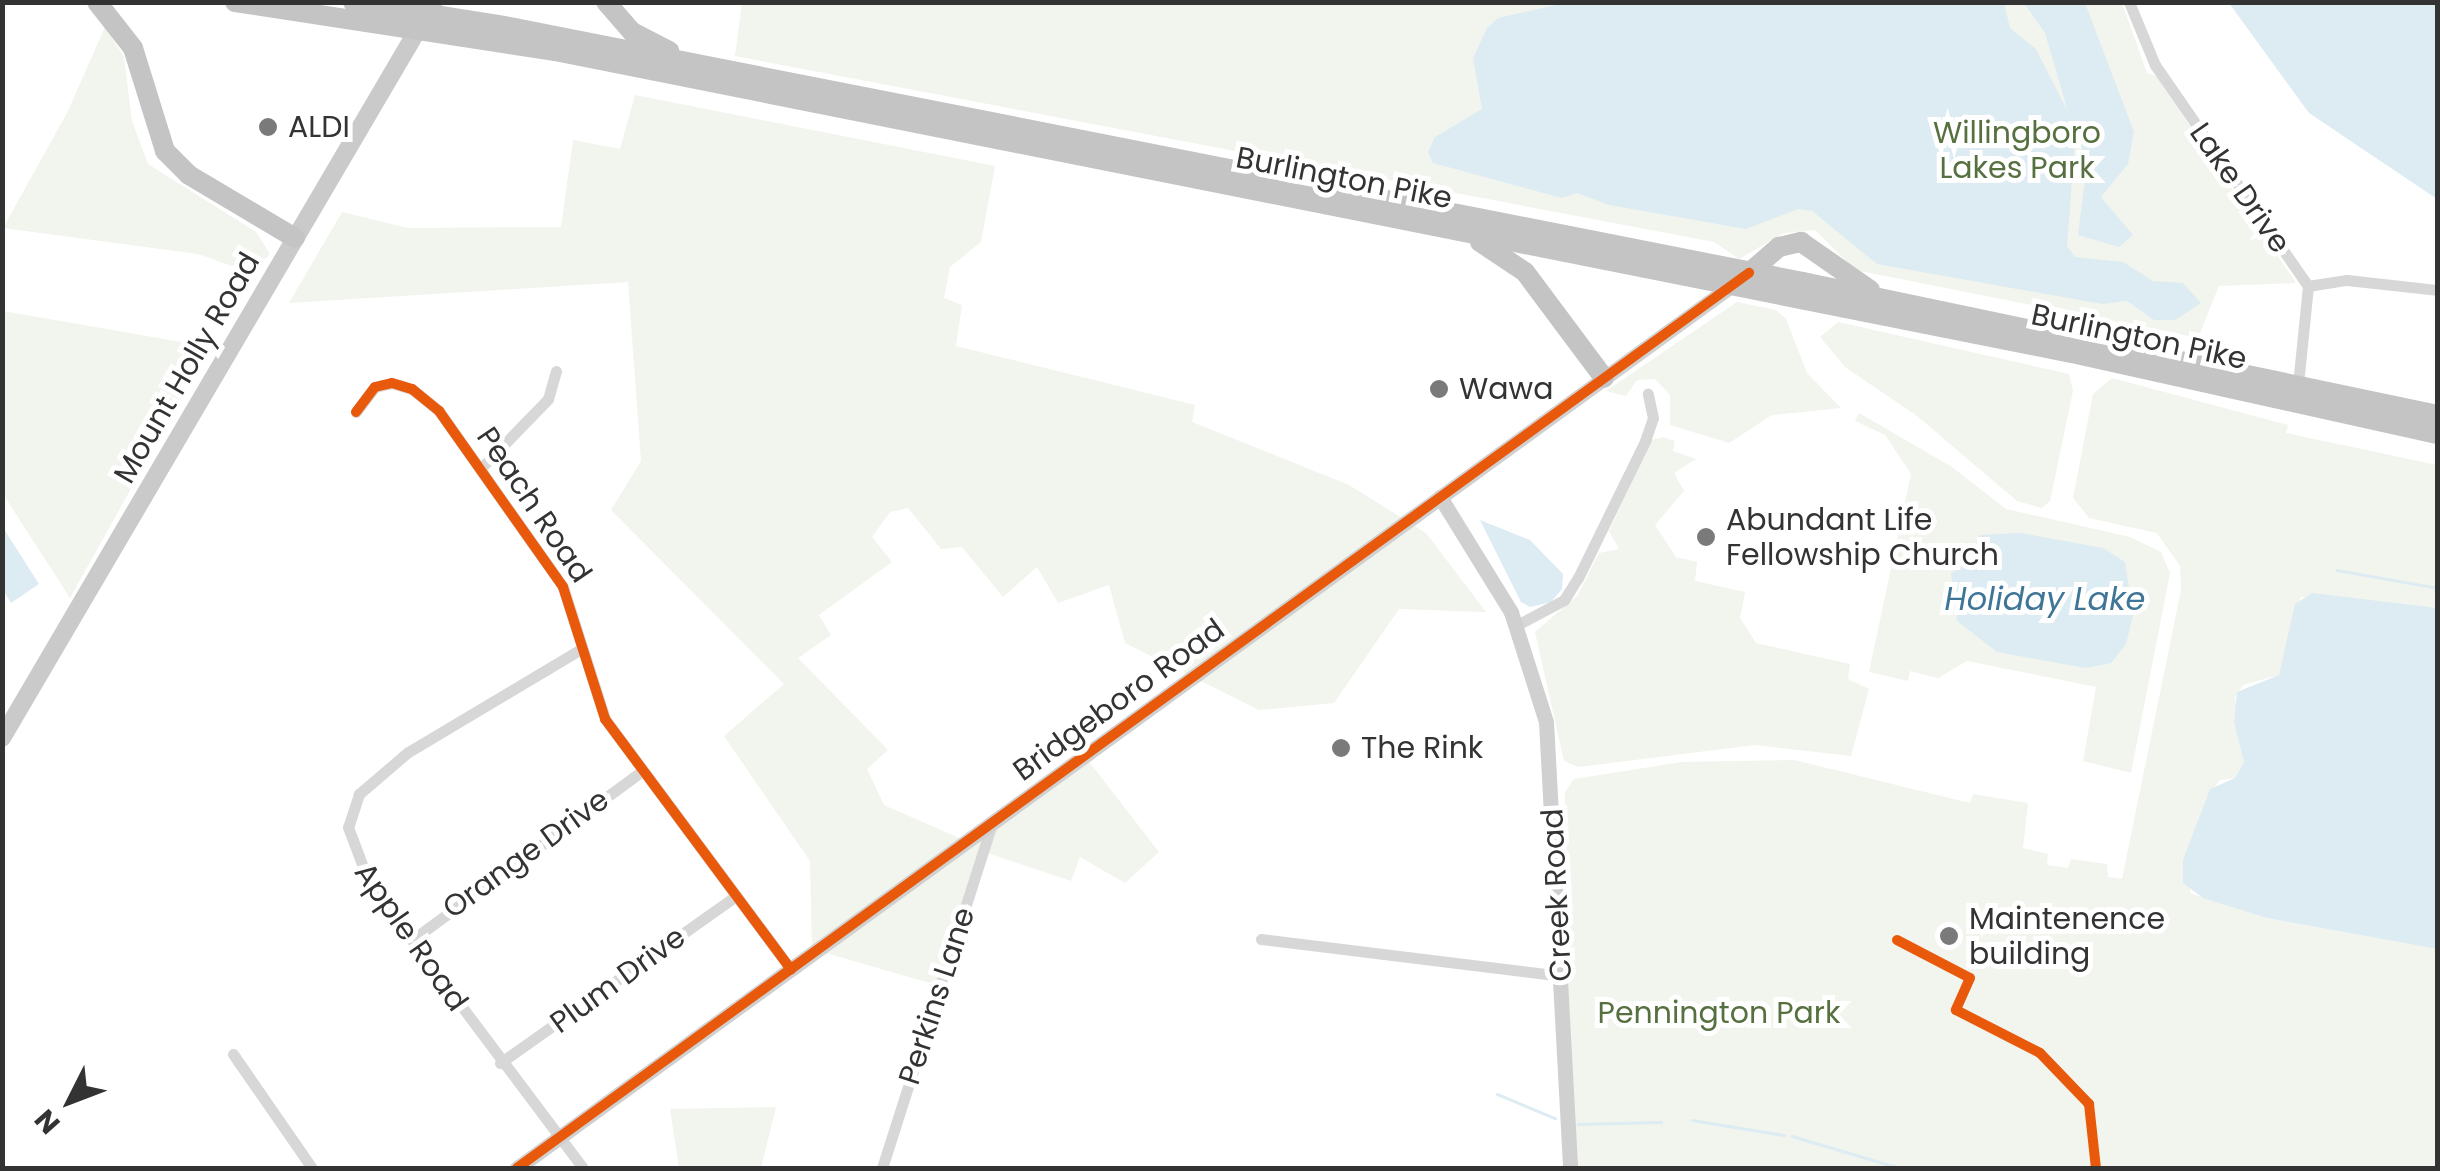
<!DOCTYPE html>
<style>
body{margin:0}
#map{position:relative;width:2440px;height:1171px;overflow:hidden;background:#fff;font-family:Poppins,sans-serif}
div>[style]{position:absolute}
.green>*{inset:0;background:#f1f5ed}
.water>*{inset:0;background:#ddebf3}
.stream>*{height:2.5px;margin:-1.25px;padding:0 1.25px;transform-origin:1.25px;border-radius:1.25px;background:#ddebf3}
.street>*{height:11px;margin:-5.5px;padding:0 5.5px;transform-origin:5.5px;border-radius:5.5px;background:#d7d7d7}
.secondary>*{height:15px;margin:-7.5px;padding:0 7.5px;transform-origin:7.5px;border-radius:7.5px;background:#d0d0d0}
.primary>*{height:18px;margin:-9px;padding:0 9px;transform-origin:9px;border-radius:9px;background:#cacaca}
.highway>*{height:20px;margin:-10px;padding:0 10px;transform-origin:10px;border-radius:10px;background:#c4c4c4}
.cycleway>*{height:10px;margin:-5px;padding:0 5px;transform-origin:5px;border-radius:5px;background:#e8590c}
.dots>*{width:28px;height:28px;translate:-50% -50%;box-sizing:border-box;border:5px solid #fff;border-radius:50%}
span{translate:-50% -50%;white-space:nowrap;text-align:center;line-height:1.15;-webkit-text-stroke:10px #fff;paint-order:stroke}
.poi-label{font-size:30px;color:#333}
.left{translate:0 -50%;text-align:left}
.park-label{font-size:30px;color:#56703f}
.street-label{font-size:30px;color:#333}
.water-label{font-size:32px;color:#3f7597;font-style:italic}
.frame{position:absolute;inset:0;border:5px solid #333;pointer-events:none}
.north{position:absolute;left:20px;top:1051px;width:100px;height:100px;-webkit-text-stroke:8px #fff;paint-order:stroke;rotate:228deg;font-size:28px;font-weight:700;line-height:40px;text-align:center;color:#333}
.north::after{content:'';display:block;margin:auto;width:35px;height:45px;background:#333;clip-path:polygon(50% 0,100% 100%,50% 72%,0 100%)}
</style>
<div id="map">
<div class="green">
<div style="clip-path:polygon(742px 2px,2122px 3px,2147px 73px,2156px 76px,2296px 283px,2219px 286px,2198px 338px,1855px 270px,1815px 230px,1784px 233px,1739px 259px,1714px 242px,735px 56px)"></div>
<div style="clip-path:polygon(105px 27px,124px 57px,132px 121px,148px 164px,256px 232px,270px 254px,252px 273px,198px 254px,3px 228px,67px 113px)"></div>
<div style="clip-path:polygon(635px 95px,995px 166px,981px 242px,950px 267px,944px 298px,962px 305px,956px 346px,1195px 405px,1192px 422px,1349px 485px,1426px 533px,1486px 612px,1399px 609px,1334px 703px,1259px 710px,1125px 643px,1109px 585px,1058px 603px,1037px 567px,1003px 597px,962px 547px,941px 549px,908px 508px,890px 512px,872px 537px,892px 562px,819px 615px,831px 635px,798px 658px,888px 750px,867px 769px,884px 805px,966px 841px,1083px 754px,1159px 852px,1125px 883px,1080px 857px,1071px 881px,982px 851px,940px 986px,812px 949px,810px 861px,724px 736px,784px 684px,611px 510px,641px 461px,628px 282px,289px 303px,342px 212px,408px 228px,561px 227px,573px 140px,620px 149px)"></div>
<div style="clip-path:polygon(1737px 302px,1776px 310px,1786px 319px,1807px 373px,1841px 408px,1772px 415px,1729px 443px,1670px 425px,1670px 395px,1655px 379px,1637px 380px,1626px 396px,1606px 391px)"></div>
<div style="clip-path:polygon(3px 311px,210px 347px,70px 598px,3px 494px)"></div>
<div style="clip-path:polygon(1838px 322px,2069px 374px,2073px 391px,2050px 501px,2042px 508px,2017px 501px,1917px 416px,1845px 367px,1820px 337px)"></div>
<div style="clip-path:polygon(2112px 378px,2288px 425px,2286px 433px,2437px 465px,2437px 608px,2301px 597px,2279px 675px,2243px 685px,2235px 698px,2244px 762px,2235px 778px,2220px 780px,2206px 798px,2190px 893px,2267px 918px,2437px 949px,2437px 1168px,1570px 1168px,1555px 848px,1564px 848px,1565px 792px,1574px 779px,1682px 762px,1794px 760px,1970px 803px,1973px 794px,2028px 803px,2023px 848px,2048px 854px,2047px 865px,2068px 868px,2071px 859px,2107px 864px,2108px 877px,2122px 879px,2181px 590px,2180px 566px,2157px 533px,2089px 518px,2073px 498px,2093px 394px)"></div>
<div style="clip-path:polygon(1859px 413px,1952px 467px,2006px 509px,2130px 537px,2161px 552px,2170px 573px,2131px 773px,2083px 761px,2096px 687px,1967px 661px,1938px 678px,1910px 671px,1908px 681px,1869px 672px,1911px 474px,1885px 435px,1855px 421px)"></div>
<div style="clip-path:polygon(1663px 437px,1675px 441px,1673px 451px,1696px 459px,1674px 473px,1684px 491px,1655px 525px,1676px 557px,1697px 562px,1695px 581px,1745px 592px,1740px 618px,1756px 643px,1850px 664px,1848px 679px,1869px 689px,1851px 756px,1755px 745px,1578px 767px,1564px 761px,1535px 632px,1578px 595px,1599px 553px,1619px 549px,1609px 531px,1651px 440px)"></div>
<div style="clip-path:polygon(776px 1107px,761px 1168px,679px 1168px,670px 1109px)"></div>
</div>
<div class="water">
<div style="clip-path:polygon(1570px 2px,2004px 3px,2010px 28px,2036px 49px,2068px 112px,2045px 33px,2024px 3px,2085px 3px,2134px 132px,2128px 164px,2101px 197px,2133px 235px,2119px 247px,2078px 235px,2087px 164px,2076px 128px,2067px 246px,2075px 257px,2123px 262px,2153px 281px,2183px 283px,2201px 303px,2175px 320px,2154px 320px,2127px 301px,2102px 304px,1877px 264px,1812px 211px,1798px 209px,1746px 229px,1609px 205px,1577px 193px,1562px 198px,1433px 163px,1428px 152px,1435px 137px,1482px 109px,1473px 58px,1487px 28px,1498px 18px)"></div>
<div style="clip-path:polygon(2229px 3px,2437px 3px,2437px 199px,2309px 113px)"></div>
<div style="clip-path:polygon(1480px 520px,1530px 540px,1563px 574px,1562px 589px,1551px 602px,1530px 607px,1521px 602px)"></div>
<div style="clip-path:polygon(2px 526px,39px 584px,11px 603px,3px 590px)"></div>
<div style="clip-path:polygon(2021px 533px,2103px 548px,2125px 562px,2133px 615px,2126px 644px,2111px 663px,2085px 668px,1997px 652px,1957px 621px,1951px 573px,1970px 562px,1979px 535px)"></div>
<div style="clip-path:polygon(2312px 593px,2437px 608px,2437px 949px,2267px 918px,2203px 898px,2183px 883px,2183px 860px,2210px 789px,2235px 778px,2244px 762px,2234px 722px,2237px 692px,2279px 675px,2295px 604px)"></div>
</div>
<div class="stream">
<div style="left:2337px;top:570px;width:103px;rotate:10.1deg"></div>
<div style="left:1497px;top:1094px;width:63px;rotate:22.5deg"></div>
<div style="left:1692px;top:1120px;width:93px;rotate:9.3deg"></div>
<div style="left:1578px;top:1124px;width:83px;rotate:-1.4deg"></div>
<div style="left:1792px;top:1136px;width:113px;rotate:16.5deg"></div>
</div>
<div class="street">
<div style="left:2129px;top:2px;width:68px;rotate:67.6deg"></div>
<div style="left:2155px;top:65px;width:269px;rotate:55.3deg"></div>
<div style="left:2308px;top:286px;width:99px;rotate:95.8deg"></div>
<div style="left:2308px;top:286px;width:39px;rotate:-9deg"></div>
<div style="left:2347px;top:280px;width:92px;rotate:6.3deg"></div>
<div style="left:356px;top:412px;width:31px;rotate:-53deg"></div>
<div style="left:375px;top:387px;width:17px;rotate:-13deg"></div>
<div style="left:392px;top:383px;width:21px;rotate:17deg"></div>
<div style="left:412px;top:389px;width:35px;rotate:39deg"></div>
<div style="left:439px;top:411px;width:215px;rotate:54.8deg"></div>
<div style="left:563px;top:587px;width:139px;rotate:72.3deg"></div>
<div style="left:605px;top:719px;width:312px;rotate:53.4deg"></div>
<div style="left:481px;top:468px;width:96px;rotate:-45.8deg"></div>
<div style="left:548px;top:399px;width:29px;rotate:-74deg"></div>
<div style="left:1517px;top:625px;width:53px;rotate:-28deg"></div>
<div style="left:1564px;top:600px;width:26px;rotate:-58deg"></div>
<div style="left:1578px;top:578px;width:153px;rotate:-63.9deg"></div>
<div style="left:1645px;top:441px;width:24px;rotate:-71deg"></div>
<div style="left:1653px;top:418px;width:25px;rotate:-102deg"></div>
<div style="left:581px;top:649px;width:201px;rotate:149.2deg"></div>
<div style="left:408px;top:752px;width:65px;rotate:139.4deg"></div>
<div style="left:359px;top:794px;width:35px;rotate:108deg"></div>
<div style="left:348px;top:827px;width:60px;rotate:69.4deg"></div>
<div style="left:369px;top:883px;width:356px;rotate:53.1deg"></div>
<div style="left:1261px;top:939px;width:302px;rotate:7deg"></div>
<div style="left:412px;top:940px;width:285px;rotate:-36.3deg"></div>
<div style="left:233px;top:1054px;width:139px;rotate:55.3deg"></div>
<div style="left:500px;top:1063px;width:289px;rotate:-35.3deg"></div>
<div style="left:882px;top:1168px;width:362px;rotate:-72.3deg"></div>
</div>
<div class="secondary">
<div style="left:1440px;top:497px;width:135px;rotate:58.3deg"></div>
<div style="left:1511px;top:612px;width:115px;rotate:72.3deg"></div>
<div style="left:1546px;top:722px;width:447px;rotate:86.9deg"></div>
<div style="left:517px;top:1168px;width:1506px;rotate:-36deg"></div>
</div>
<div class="primary">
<div style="left:2px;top:738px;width:853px;rotate:-59.59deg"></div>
</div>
<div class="highway">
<div style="left:97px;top:2px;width:58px;rotate:52deg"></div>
<div style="left:133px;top:48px;width:108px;rotate:72.7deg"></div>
<div style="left:165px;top:151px;width:34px;rotate:45deg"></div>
<div style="left:189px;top:175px;width:123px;rotate:30.7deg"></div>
<div style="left:235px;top:2px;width:324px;rotate:8.7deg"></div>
<div style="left:555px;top:51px;width:1547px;rotate:11.26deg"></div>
<div style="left:2072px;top:353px;width:375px;rotate:12.5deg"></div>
<div style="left:353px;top:2px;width:153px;rotate:9deg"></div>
<div style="left:504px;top:26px;width:1324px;rotate:11.15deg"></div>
<div style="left:1803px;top:282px;width:649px;rotate:11.83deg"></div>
<div style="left:606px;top:2px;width:40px;rotate:49deg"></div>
<div style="left:632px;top:32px;width:42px;rotate:27.2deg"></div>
<div style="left:1480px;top:242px;width:54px;rotate:33.7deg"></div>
<div style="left:1525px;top:272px;width:132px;rotate:53.3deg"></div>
<div style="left:1749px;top:273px;width:40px;rotate:-41deg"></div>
<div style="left:1779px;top:247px;width:23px;rotate:-13deg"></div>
<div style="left:1801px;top:242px;width:84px;rotate:34.8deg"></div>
</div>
<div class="cycleway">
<div style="left:356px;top:412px;width:31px;rotate:-53deg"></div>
<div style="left:375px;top:387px;width:17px;rotate:-13deg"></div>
<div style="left:392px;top:383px;width:21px;rotate:17deg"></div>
<div style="left:412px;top:389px;width:35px;rotate:39deg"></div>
<div style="left:439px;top:411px;width:215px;rotate:54.8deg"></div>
<div style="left:563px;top:587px;width:139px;rotate:72.3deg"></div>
<div style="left:605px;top:719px;width:312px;rotate:53.4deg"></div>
<div style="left:1897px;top:940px;width:82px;rotate:27.5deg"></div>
<div style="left:1970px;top:978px;width:35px;rotate:114deg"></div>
<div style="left:1956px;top:1010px;width:94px;rotate:27.1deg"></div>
<div style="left:2040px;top:1053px;width:71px;rotate:46.1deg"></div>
<div style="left:2089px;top:1104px;width:64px;rotate:83.8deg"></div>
<div style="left:517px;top:1168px;width:1523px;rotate:-36deg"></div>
</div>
<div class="dots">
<div style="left:268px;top:127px;background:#7a7a7a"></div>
<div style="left:1439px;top:389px;background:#7a7a7a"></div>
<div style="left:1706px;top:537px;background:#7a7a7a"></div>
<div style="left:1341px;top:748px;background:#7a7a7a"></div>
<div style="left:1949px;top:936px;background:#7a7a7a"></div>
</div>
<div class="poi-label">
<span class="left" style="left:288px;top:127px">ALDI</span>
<span class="left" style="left:1459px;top:389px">Wawa</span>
<span class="left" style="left:1726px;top:537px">Abundant Life<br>Fellowship Church</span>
<span class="left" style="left:1361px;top:748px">The Rink</span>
<span class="left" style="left:1969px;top:936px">Maintenence<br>building</span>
</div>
<div class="park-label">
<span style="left:2017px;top:150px">Willingboro<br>Lakes Park</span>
<span style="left:1719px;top:1013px">Pennington Park</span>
</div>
<div class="street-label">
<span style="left:1344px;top:178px;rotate:11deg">Burlington Pike</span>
<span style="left:2240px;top:188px;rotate:55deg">Lake Drive</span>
<span style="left:2139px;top:337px;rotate:12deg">Burlington Pike</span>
<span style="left:187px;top:368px;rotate:-60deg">Mount Holly Road</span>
<span style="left:534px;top:505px;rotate:56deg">Peach Road</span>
<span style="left:1119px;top:700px;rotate:-36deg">Bridgeboro Road</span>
<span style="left:526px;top:854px;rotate:-36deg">Orange Drive</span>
<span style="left:1557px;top:895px;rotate:-93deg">Creek Road</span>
<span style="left:411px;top:937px;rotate:55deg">Apple Road</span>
<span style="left:618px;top:980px;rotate:-36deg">Plum Drive</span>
<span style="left:937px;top:996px;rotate:-72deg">Perkins Lane</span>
</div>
<div class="water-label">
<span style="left:2045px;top:599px">Holiday Lake</span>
</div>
<div class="frame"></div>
<div class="north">N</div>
</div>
